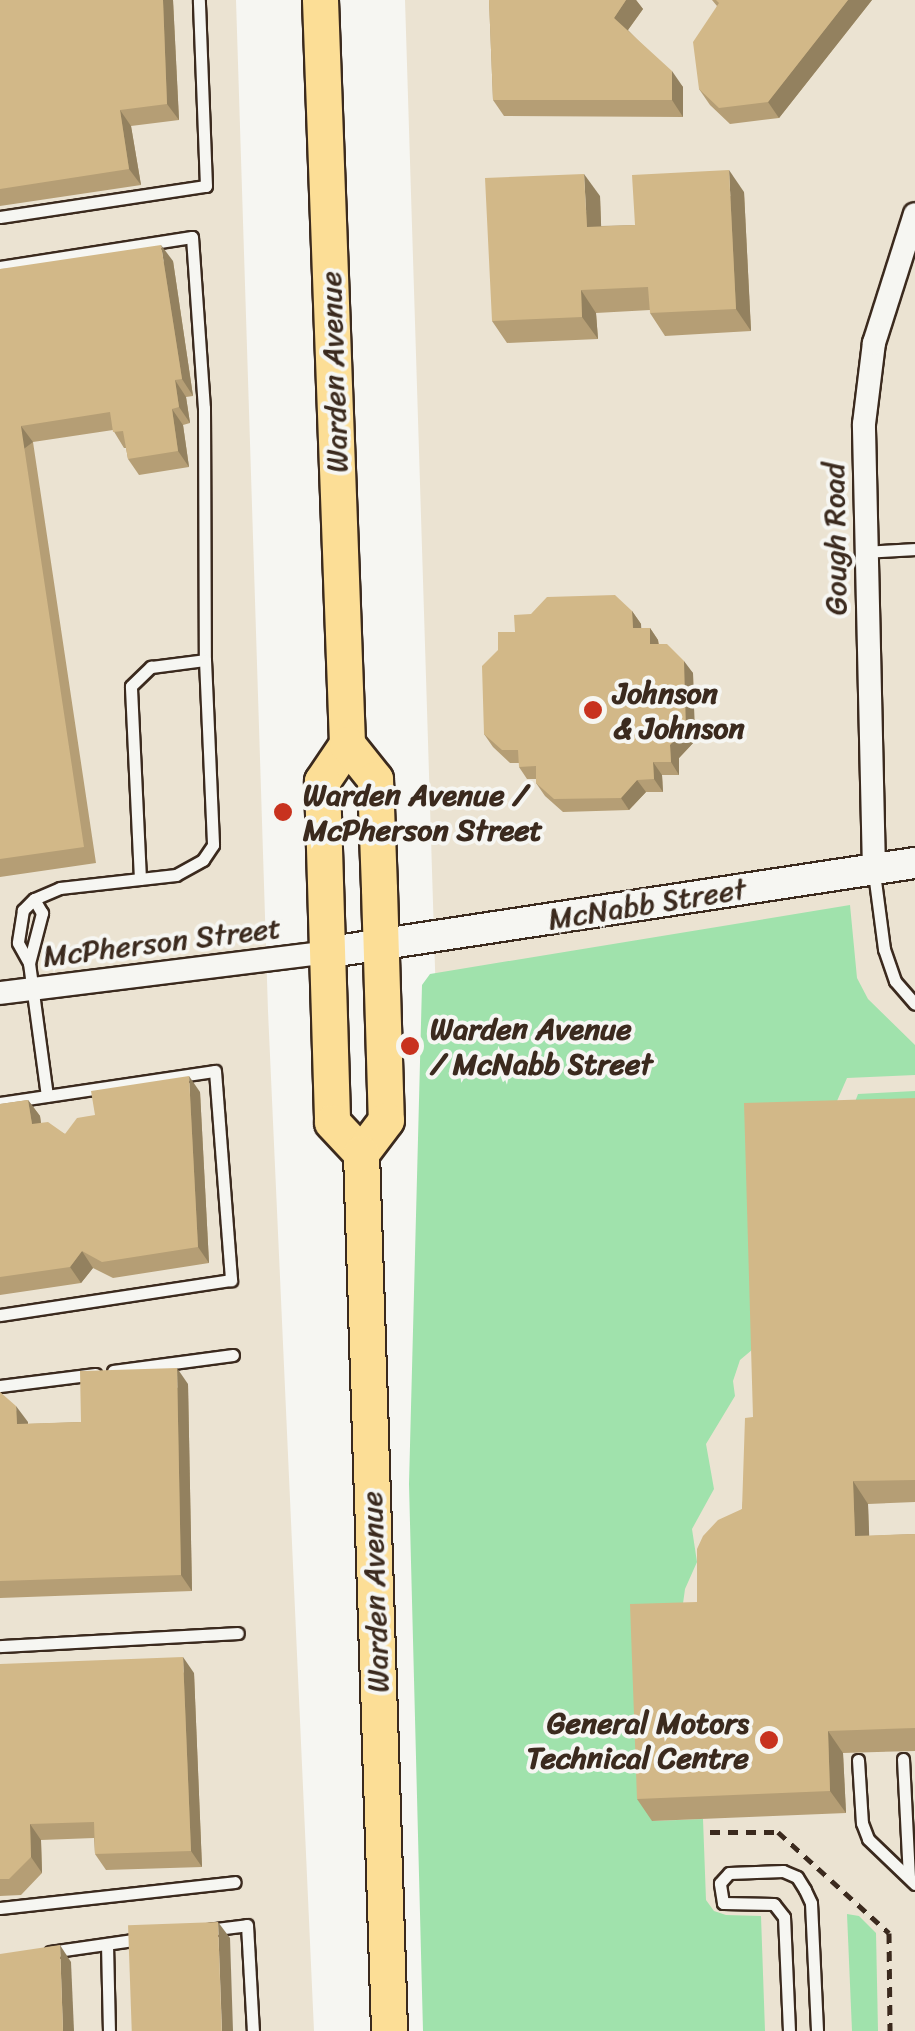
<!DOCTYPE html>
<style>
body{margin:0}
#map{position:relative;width:915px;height:2031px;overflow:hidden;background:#f6f6f2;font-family:Sriracha,sans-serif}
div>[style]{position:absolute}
.built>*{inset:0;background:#ebe3d2}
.green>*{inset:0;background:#a0e2ac}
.path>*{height:5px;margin-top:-2.5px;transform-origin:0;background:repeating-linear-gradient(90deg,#3b2a1e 0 10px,transparent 0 18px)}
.roads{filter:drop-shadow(2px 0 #3b2a1e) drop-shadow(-2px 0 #3b2a1e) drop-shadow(0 2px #3b2a1e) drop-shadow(0 -2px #3b2a1e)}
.lane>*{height:11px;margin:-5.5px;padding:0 5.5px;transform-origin:5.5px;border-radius:5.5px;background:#f6f6f2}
.street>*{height:22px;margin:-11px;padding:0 11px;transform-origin:11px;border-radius:11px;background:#f6f6f2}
.secondary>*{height:30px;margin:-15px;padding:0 15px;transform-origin:15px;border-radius:15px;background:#f6f6f2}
.primary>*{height:35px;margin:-17.5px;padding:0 17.5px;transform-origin:17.5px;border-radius:17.5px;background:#fcde96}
.wall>*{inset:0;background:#b59e75}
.shaded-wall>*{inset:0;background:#93815f;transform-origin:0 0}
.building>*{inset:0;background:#d2b888;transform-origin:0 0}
.dots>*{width:28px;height:28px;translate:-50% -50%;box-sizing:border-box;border:5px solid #f6f6f2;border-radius:50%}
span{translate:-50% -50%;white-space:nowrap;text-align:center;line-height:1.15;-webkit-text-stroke:8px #f6f6f2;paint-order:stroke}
.street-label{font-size:30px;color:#3b2a1e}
.poi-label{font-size:30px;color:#3b2a1e;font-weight:700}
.left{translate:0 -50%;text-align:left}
.right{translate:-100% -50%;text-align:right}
</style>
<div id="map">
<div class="built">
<div style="clip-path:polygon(0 0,236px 0,268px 1011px,314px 2031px,0 2031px)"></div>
<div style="clip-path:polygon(405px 0,915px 0,915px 2031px,444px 2031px,436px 1000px)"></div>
</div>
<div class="green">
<div style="clip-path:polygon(850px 905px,857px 978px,868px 999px,915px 1045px,915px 1075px,847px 1078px,827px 1124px,765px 1339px,740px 1360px,733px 1381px,735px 1396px,706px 1444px,714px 1489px,692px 1529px,697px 1562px,685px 1589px,653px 1821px,703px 1819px,706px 1900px,714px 1911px,726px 1915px,761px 1916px,765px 2031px,423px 2031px,409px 1484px,422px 985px,430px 974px)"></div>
<div style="clip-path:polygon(915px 1091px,915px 1121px,847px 1123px,858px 1094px)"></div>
<div style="clip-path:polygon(847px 1914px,859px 1916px,876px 1933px,878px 2031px,852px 2031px)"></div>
</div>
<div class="path">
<div style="left:710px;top:1832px;width:68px"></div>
<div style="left:778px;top:1832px;width:150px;rotate:42.3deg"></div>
<div style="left:889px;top:1933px;width:98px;rotate:89.4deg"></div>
</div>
<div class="roads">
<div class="lane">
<div style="left:0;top:217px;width:208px;rotate:-8.6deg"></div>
<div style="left:206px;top:186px;width:186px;rotate:-92.2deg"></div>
<div style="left:0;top:267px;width:194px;rotate:-8.9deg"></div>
<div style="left:192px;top:237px;width:171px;rotate:86deg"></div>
<div style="left:204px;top:408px;width:252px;rotate:89.8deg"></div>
<div style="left:205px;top:660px;width:185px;rotate:87.5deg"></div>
<div style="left:213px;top:845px;width:18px;rotate:124deg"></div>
<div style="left:203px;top:860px;width:31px;rotate:151deg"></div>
<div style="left:176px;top:875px;width:117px;rotate:173.6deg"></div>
<div style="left:60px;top:888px;width:28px;rotate:157deg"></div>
<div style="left:864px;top:552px;width:51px;rotate:-3.4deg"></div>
<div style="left:874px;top:873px;width:77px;rotate:82.5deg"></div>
<div style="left:884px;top:949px;width:34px;rotate:71deg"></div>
<div style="left:895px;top:981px;width:30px;rotate:49deg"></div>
<div style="left:140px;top:879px;width:193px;rotate:-92.7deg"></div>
<div style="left:131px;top:686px;width:28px;rotate:-44deg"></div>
<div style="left:151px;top:667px;width:54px;rotate:-7.4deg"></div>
<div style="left:29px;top:963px;width:52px;rotate:-75.4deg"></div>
<div style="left:42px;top:913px;width:16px;rotate:-120deg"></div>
<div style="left:34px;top:899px;width:16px;rotate:135deg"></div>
<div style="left:23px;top:910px;width:33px;rotate:99deg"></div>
<div style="left:18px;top:943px;width:23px;rotate:61deg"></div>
<div style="left:29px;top:963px;width:134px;rotate:82.3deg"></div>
<div style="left:0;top:1103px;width:217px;rotate:-8.5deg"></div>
<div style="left:215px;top:1071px;width:210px;rotate:85.6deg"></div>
<div style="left:231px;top:1280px;width:234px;rotate:171.4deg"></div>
<div style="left:113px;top:1371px;width:121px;rotate:-7.6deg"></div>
<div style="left:0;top:1386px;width:96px;rotate:-7.2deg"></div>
<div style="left:0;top:1646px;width:238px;rotate:-3.1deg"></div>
<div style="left:903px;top:1759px;width:118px;rotate:87.1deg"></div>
<div style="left:858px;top:1760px;width:63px;rotate:86.4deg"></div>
<div style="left:862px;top:1823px;width:17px;rotate:69deg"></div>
<div style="left:868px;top:1839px;width:65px;rotate:43.8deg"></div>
<div style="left:0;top:1908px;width:236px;rotate:-6.3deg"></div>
<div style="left:208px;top:1930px;width:39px;rotate:-7deg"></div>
<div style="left:247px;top:1925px;width:106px;rotate:86.8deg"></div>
<div style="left:107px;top:1944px;width:87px;rotate:88.7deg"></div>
<div style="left:50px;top:1952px;width:91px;rotate:-8.2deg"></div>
<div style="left:789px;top:2031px;width:114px;rotate:-92.5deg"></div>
<div style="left:784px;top:1917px;width:16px;rotate:-128deg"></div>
<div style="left:774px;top:1904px;width:51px;rotate:-178.9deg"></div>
<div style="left:723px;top:1903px;width:20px;rotate:-99deg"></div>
<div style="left:720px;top:1883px;width:13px;rotate:-48deg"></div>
<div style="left:729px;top:1873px;width:54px;rotate:-2.1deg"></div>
<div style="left:783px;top:1871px;width:15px;rotate:23deg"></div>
<div style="left:797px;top:1877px;width:15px;rotate:58deg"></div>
<div style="left:805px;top:1890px;width:14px;rotate:65deg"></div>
<div style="left:811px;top:1903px;width:128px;rotate:87.3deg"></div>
</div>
<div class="street">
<div style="left:874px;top:870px;width:446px;rotate:-91.3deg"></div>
<div style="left:864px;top:424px;width:82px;rotate:-83deg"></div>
<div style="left:874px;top:343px;width:135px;rotate:-72.4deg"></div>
<div style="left:0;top:993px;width:334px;rotate:-7.1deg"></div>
</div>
<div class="secondary">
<div style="left:331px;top:952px;width:591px;rotate:-8.67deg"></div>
</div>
<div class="primary">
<div style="left:320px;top:0;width:744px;rotate:87.92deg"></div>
<div style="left:347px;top:744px;width:45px;rotate:124deg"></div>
<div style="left:322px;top:781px;width:341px;rotate:88.3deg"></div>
<div style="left:332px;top:1122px;width:42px;rotate:46.9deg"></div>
<div style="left:347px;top:744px;width:45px;rotate:51.3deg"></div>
<div style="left:375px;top:779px;width:110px;rotate:87.9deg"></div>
<div style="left:379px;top:889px;width:231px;rotate:88.3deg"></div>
<div style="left:386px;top:1120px;width:41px;rotate:127.1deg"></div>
<div style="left:361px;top:1153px;width:878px;rotate:88.17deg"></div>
</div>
</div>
<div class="wall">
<div style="clip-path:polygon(0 0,173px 0,179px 120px,131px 126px,141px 185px,0 206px)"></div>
<div style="clip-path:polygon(489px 0,636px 0,643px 9px,628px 30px,683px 87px,683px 117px,504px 116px,493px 100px)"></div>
<div style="clip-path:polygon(712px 0,872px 0,779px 118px,730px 124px,710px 105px,699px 89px,717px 6px)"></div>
<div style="clip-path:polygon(744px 192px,751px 331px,665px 336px,650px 313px,650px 310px,596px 313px,598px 339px,507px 343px,492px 321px,600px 196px,601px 226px,635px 225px)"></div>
<div style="clip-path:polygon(173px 261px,193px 396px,186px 397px,190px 423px,183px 425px,189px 467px,139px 475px,128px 459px,126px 448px,124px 448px,113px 430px,33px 442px,96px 863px,0 877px,0 269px)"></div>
<div style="clip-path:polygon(632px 611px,641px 624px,641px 628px,650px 628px,658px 640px,659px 644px,693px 673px,695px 741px,679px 758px,679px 775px,662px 775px,663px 792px,646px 792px,629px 810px,563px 812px,545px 796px,536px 783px,536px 779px,527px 779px,519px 767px,519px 763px,510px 763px,493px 747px,484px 734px,515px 632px)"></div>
<div style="clip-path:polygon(200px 1092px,209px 1263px,113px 1278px,93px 1268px,81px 1283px,0 1295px,0 1104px,28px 1100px,40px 1116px,41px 1123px,65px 1134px)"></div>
<div style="clip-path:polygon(915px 1098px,915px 1502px,868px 1504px,869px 1536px,915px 1534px,915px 1751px,843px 1753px,846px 1813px,652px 1821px,637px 1799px,697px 1602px,742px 1509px,753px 1417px)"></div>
<div style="clip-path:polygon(188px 1384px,192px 1591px,0 1598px,0 1392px,28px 1424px,81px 1422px)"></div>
<div style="clip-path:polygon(0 1664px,194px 1673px,202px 1867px,106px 1870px,95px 1854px,94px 1838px,41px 1840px,42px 1873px,21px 1895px,0 1896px)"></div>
</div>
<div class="shaded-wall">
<div style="clip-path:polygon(163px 0,173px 0,179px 120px,167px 104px)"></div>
<div style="clip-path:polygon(626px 0,636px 0,643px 9px,625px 34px,614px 18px)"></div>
<div style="clip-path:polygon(848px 0,872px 0,779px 118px,768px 102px)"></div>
<div style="clip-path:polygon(672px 71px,683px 87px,683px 117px,672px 100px)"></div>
<div style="clip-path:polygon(120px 110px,131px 126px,141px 185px,129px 169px)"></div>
<div style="clip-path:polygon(729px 170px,744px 192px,751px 331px,736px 309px)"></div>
<div style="clip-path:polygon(584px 174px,600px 196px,602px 249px,587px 227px)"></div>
<div style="clip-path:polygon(161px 245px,173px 261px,193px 396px,182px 379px)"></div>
<div style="clip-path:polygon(581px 290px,596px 313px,598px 339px,582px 317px)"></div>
<div style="clip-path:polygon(175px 380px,186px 397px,190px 423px,179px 407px)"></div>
<div style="clip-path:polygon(172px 409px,183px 425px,189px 467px,178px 451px)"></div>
<div style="left:21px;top:426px;width:20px;height:426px;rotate:53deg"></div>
<div style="clip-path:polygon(632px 611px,641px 624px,642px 641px,633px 628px)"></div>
<div style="clip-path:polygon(650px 628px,658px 640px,659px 657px,650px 644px)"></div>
<div style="clip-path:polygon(684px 661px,693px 673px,695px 741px,679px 758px,679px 775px,671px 762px,670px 745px)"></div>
<div style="clip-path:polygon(653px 762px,662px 775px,663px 792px,654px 779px)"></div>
<div style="clip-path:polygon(637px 780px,646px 792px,629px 810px,621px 798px)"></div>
<div style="clip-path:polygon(189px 1076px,200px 1092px,209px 1263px,198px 1247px)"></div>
<div style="clip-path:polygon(28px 1100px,40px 1116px,43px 1140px,32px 1124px)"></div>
<div style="clip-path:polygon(82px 1251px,93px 1268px,81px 1283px,70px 1267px)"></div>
<div style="clip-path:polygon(177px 1368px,188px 1384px,192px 1591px,181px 1575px)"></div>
<div style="clip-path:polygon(16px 1406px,28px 1422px,28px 1440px,17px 1424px)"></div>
<div style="clip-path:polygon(853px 1481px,868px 1504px,870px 1558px,855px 1536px)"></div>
<div style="clip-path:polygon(183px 1657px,194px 1673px,202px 1867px,191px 1851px)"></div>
<div style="clip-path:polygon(828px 1731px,843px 1753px,846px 1813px,830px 1791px)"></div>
<div style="clip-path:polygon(30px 1824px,41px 1840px,42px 1873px,31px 1857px)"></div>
<div style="clip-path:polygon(218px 1922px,230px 1938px,233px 2031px,222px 2031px)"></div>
<div style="clip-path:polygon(60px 1945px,71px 1962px,74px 2031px,63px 2031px)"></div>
</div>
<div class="building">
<div style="clip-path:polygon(0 0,163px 0,167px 104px,120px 110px,129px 169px,0 189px)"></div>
<div style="clip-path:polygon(489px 0,626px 0,614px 18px,672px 71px,672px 100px,493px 100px)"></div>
<div style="clip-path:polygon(716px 0,848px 0,768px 102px,719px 108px,699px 89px,693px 42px,719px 3px)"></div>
<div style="clip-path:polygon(729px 170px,736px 309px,650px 313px,648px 287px,581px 290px,582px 317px,492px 321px,485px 178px,584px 174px,587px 227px,635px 225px,632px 175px)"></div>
<div style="clip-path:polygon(161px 245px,182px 379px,175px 380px,179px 407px,172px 409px,178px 451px,128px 459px,123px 431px,113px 432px,110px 412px,21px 426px,84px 847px,0 859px,0 269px)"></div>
<div style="clip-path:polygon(615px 595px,632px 611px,633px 628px,650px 628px,650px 644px,667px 644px,684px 661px,686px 728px,670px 745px,671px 762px,653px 762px,654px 779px,637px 780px,621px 798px,554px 799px,536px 783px,536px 766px,519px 767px,518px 750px,502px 750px,484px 734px,482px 666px,498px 650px,498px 632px,515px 632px,514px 615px,531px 614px,547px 597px)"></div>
<div style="clip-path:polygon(189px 1076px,198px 1247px,102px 1262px,82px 1251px,70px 1267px,0 1277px,0 1104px,28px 1100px,32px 1124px,48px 1122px,65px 1134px,77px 1118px,95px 1115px,91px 1091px)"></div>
<div style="clip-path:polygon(915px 1098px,915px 1480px,853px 1481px,855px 1536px,915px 1534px,915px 1728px,828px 1731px,830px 1791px,637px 1799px,630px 1604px,697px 1602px,697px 1549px,703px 1536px,718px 1520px,742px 1509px,745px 1418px,753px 1417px,744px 1103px)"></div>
<div style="clip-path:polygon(177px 1368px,181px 1575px,0 1581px,0 1392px,16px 1406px,17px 1424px,81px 1422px,80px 1371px)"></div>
<div style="clip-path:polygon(183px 1657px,191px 1851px,95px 1854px,94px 1822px,30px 1824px,31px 1857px,9px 1879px,0 1879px,0 1664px)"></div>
<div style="left:218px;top:1922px;width:109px;height:90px;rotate:88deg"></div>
<div style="clip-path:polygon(60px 1945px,63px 2031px,0 2031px,0 1954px)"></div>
</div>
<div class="dots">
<div style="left:593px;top:710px;background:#c8321e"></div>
<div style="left:283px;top:812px;background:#c8321e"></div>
<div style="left:410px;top:1046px;background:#c8321e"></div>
<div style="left:769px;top:1740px;background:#c8321e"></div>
</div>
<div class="street-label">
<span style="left:334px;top:372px;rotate:-92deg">Warden Avenue</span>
<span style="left:835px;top:539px;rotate:-91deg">Gough Road</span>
<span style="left:647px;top:904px;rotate:-9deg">McNabb Street</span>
<span style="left:162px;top:942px;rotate:-7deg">McPherson Street</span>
<span style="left:375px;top:1592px;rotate:-92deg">Warden Avenue</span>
</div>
<div class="poi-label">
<span class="left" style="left:613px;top:710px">Johnson<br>&amp; Johnson</span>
<span class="left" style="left:303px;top:812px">Warden Avenue /<br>McPherson Street</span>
<span class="left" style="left:430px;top:1046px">Warden Avenue<br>/ McNabb Street</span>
<span class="right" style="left:749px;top:1740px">General Motors<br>Technical Centre</span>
</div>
</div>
